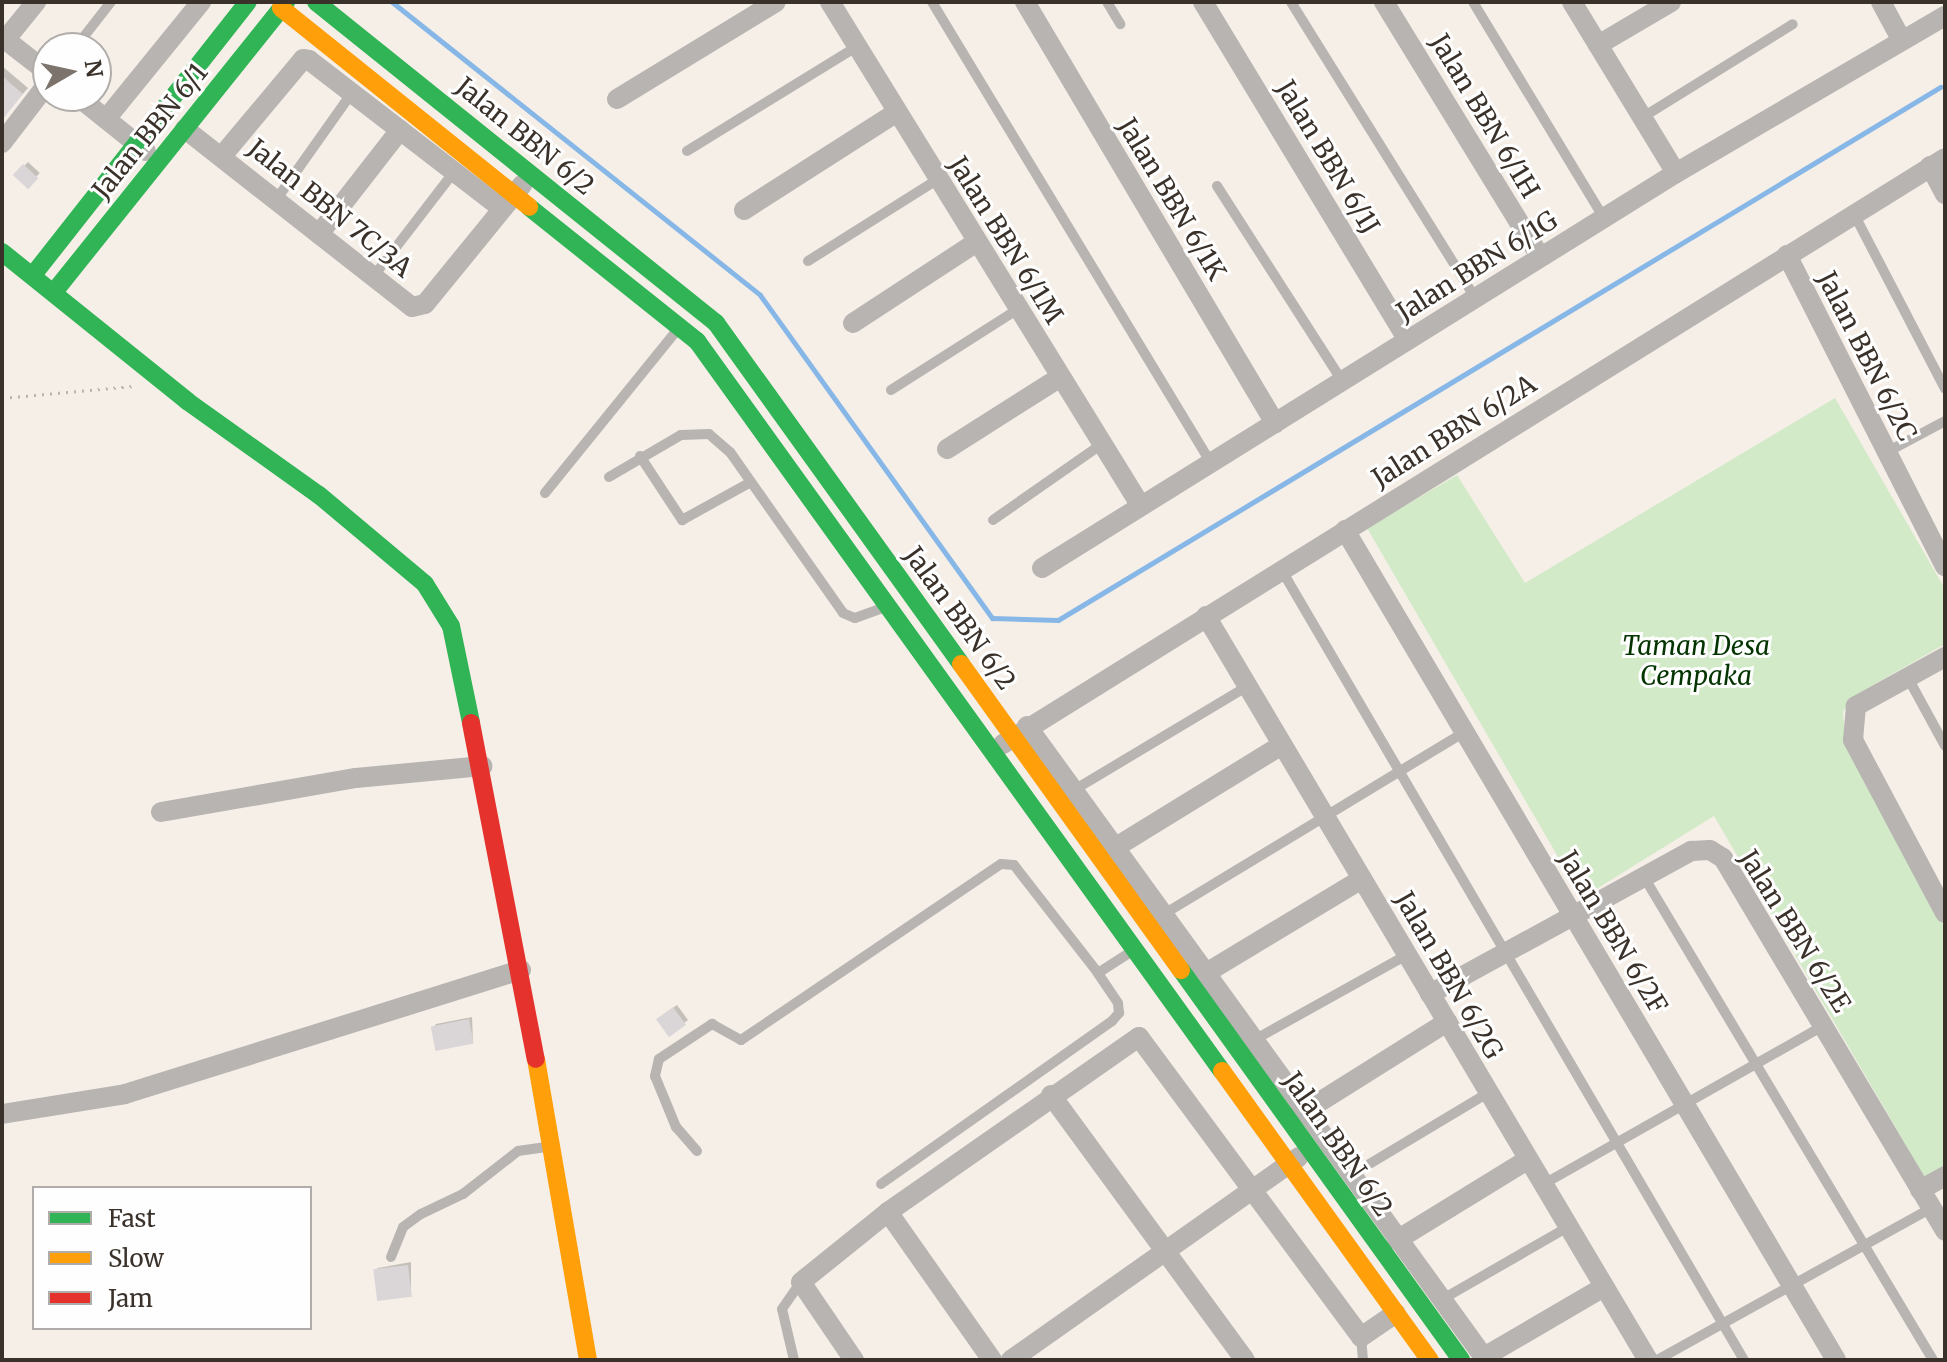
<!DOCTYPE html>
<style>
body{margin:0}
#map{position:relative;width:1947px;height:1362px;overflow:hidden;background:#f6efe8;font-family:Merriweather,serif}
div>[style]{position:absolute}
.green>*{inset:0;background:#d2eac8}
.shadow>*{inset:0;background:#0003;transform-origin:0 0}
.stream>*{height:5px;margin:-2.5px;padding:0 2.5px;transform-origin:2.5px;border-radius:2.5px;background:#87b7e7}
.building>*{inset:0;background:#dad6d8;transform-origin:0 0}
.path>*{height:3px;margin-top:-1.5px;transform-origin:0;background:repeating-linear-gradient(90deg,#bab5b2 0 2px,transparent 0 8px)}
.lane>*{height:10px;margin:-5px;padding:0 5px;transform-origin:5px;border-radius:5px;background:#b8b4b2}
.street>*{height:20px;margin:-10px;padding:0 10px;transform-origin:10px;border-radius:10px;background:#b8b4b2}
.fast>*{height:18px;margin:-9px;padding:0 9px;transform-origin:9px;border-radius:9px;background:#30b455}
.slow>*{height:18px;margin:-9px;padding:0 9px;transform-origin:9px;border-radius:9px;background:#ff9f0a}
.jam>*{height:18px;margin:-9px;padding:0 9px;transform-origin:9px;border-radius:9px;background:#e5322d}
span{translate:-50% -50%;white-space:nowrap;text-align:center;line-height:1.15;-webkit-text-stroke:6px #fefefe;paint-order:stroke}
.street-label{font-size:26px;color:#3a322a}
.park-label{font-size:26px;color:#033400;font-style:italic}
.frame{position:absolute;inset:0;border:4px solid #3a322a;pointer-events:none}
.legend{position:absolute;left:32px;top:1186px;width:280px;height:144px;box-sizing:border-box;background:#fefefe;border:2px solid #b0aca9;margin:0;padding:10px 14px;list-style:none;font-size:24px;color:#3a322a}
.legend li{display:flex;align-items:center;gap:16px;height:40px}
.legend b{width:40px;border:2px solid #b0aca9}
.north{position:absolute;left:32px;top:32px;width:80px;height:80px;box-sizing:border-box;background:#fefefe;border:2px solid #b0aca9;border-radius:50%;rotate:81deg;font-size:22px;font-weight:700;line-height:32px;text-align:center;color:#3a322a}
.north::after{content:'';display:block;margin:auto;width:28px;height:36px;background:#7c746c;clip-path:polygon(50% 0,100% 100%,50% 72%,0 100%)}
</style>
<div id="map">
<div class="green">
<div style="clip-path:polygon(1835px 398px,1945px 589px,1945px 644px,1854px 696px,1843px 712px,1845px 737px,1945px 928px,1945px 1165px,1925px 1178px,1714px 816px,1582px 898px,1367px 528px,1457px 475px,1525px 583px)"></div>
</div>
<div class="shadow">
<div style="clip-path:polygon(2px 66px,28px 88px,2px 118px)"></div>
<div style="left:28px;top:162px;width:16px;height:18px;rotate:43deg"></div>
<div style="clip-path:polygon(677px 1005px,688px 1020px,684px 1023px,662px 1016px)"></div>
<div style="clip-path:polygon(472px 1017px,473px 1042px,433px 1028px,436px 1024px)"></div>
<div style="clip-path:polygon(411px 1262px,411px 1295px,375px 1271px,378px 1268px)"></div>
</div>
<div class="stream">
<div style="left:392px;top:2px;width:470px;rotate:38.5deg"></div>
<div style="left:760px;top:295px;width:398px;rotate:54.3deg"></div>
<div style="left:992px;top:618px;width:66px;rotate:1.7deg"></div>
<div style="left:1058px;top:620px;width:1031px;rotate:-31.14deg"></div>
</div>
<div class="building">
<div style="clip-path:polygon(2px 76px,23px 94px,2px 120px)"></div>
<div style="left:23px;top:164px;width:21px;height:15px;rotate:43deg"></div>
<div style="left:673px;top:1007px;width:22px;height:21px;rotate:54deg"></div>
<div style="left:469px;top:1019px;width:25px;height:39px;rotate:79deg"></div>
<div style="left:408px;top:1265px;width:32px;height:35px;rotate:83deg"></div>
</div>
<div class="path">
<div style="left:2px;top:398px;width:132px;rotate:-5.2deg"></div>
</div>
<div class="lane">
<div style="left:932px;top:2px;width:539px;rotate:58.82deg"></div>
<div style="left:1107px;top:2px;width:26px;rotate:59deg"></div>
<div style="left:1291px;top:2px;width:349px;rotate:58.1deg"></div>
<div style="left:1473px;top:2px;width:253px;rotate:58.8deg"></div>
<div style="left:75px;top:48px;width:58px;rotate:-52deg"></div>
<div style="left:1643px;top:117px;width:176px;rotate:-31.8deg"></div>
<div style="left:687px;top:151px;width:201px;rotate:-31.6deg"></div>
<div style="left:1217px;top:186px;width:232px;rotate:57.3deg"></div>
<div style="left:276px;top:200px;width:130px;rotate:-54.7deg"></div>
<div style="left:1854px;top:214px;width:197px;rotate:62.5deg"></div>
<div style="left:808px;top:261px;width:154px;rotate:-32.2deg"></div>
<div style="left:373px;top:277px;width:133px;rotate:-52.4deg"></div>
<div style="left:891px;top:390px;width:151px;rotate:-32.5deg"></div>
<div style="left:1887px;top:452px;width:66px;rotate:-28.1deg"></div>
<div style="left:640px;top:456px;width:77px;rotate:56.7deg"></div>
<div style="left:682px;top:520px;width:77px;rotate:-28.9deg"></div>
<div style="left:609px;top:477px;width:83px;rotate:-30.3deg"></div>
<div style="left:681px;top:435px;width:28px;rotate:-2deg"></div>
<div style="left:709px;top:434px;width:28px;rotate:41deg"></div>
<div style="left:730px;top:452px;width:197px;rotate:54.9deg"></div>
<div style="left:843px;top:613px;width:13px;rotate:23deg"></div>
<div style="left:855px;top:618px;width:33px;rotate:-20deg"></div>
<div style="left:545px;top:493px;width:210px;rotate:-51deg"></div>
<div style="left:993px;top:520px;width:133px;rotate:-34.9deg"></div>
<div style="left:1281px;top:569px;width:917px;rotate:59.66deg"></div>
<div style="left:1908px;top:678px;width:77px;rotate:61.4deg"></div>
<div style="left:1074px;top:790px;width:203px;rotate:-30.9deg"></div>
<div style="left:1644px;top:877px;width:563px;rotate:59.11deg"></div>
<div style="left:1164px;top:914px;width:351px;rotate:-31.2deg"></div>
<div style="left:1254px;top:1040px;width:175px;rotate:-29.1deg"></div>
<div style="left:697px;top:1151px;width:32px;rotate:-131deg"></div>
<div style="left:676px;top:1127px;width:55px;rotate:-112.4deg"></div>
<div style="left:655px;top:1076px;width:17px;rotate:-77deg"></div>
<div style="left:659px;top:1059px;width:64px;rotate:-33.4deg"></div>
<div style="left:712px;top:1024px;width:33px;rotate:29deg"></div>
<div style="left:741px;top:1040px;width:314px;rotate:-34.1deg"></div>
<div style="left:1001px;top:864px;width:13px;rotate:4deg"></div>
<div style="left:1014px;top:865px;width:137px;rotate:52.1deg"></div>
<div style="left:1098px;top:973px;width:43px;rotate:-32.6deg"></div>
<div style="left:1351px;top:1175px;width:160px;rotate:-30.9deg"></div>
<div style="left:881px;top:1184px;width:283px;rotate:-35.2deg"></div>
<div style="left:1112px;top:1021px;width:11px;rotate:-49deg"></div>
<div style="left:1119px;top:1013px;width:10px;rotate:-96deg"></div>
<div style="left:1118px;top:1003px;width:36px;rotate:-124deg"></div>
<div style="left:1542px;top:1185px;width:323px;rotate:-29.5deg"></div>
<div style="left:391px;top:1257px;width:32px;rotate:-68deg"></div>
<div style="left:403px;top:1227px;width:22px;rotate:-36deg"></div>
<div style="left:421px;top:1214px;width:47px;rotate:-25.5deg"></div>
<div style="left:463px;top:1194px;width:70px;rotate:-38deg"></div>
<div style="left:518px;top:1151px;width:30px;rotate:-8deg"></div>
<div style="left:1441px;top:1300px;width:146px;rotate:-29.9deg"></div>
<div style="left:1361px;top:1337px;width:23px;rotate:85deg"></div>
<div style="left:794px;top:1360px;width:52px;rotate:-103.2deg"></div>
<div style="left:782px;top:1309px;width:33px;rotate:-55deg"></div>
<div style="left:1657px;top:1360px;width:313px;rotate:-29deg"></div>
</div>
<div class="street">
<div style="left:830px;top:2px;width:589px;rotate:58.34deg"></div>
<div style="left:1025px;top:2px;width:490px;rotate:59.3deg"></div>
<div style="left:1203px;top:2px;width:395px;rotate:58.8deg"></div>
<div style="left:1384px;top:2px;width:299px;rotate:58.5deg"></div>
<div style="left:1572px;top:2px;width:200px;rotate:58.7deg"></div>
<div style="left:1881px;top:2px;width:42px;rotate:61.6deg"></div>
<div style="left:2px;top:37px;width:58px;rotate:38deg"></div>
<div style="left:6px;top:39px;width:48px;rotate:-51deg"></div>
<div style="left:1598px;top:45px;width:85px;rotate:-30.5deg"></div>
<div style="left:77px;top:96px;width:88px;rotate:38.6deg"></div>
<div style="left:617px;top:99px;width:186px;rotate:-31.4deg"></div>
<div style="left:106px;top:119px;width:151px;rotate:-50.9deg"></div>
<div style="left:185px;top:129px;width:288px;rotate:38.1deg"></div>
<div style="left:412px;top:307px;width:13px;rotate:-13deg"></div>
<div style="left:425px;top:304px;width:154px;rotate:-50.8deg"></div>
<div style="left:2px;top:143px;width:76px;rotate:-52.5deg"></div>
<div style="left:222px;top:156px;width:126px;rotate:-50.1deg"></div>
<div style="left:303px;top:59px;width:6px;rotate:9deg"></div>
<div style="left:309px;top:60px;width:242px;rotate:37.6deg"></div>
<div style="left:1930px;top:166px;width:32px;rotate:62deg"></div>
<div style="left:744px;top:210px;width:182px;rotate:-32.6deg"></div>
<div style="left:319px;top:234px;width:132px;rotate:-52.1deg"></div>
<div style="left:1787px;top:255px;width:349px;rotate:63.1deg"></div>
<div style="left:853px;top:323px;width:148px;rotate:-33.2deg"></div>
<div style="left:947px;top:449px;width:133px;rotate:-32.4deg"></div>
<div style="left:1345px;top:530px;width:964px;rotate:59.39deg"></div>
<div style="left:1042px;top:568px;width:747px;rotate:-31.92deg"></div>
<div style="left:1676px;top:173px;width:311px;rotate:-30.3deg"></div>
<div style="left:1206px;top:616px;width:865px;rotate:59.29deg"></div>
<div style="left:1945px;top:657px;width:102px;rotate:151.2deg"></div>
<div style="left:1856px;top:706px;width:34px;rotate:95deg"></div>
<div style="left:1853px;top:740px;width:196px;rotate:62deg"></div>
<div style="left:1027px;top:726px;width:783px;rotate:54.1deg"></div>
<div style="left:1003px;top:744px;width:1109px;rotate:-31.88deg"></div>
<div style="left:161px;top:812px;width:198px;rotate:-9.9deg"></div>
<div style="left:356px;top:778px;width:127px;rotate:-5.4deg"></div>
<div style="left:1116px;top:847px;width:195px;rotate:-31.6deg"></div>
<div style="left:1206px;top:973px;width:182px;rotate:-31.1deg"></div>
<div style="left:1430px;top:994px;width:298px;rotate:-28.7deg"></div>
<div style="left:1691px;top:851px;width:19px;rotate:-3deg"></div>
<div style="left:1710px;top:850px;width:15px;rotate:32deg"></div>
<div style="left:1723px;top:858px;width:434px;rotate:59.2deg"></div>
<div style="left:1051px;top:1095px;width:328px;rotate:53.8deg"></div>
<div style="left:2px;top:1114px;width:125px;rotate:-9.2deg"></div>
<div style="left:125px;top:1094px;width:415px;rotate:-17.4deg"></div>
<div style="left:1294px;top:1118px;width:181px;rotate:-32.1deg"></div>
<div style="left:1920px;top:1190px;width:29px;rotate:-29deg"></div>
<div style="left:888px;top:1212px;width:181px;rotate:54.9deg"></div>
<div style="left:1397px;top:1240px;width:153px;rotate:-31.6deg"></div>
<div style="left:1484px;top:1357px;width:139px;rotate:-30.3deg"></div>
<div style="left:854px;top:1360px;width:94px;rotate:-124.2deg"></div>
<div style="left:801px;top:1282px;width:112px;rotate:-38.8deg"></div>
<div style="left:888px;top:1212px;width:306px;rotate:-34.9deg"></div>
<div style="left:1139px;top:1037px;width:373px;rotate:53.5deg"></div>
<div style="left:1361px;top:1337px;width:42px;rotate:-34.4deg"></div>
<div style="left:1011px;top:1360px;width:352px;rotate:-35.2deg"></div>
</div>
<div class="fast">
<div style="left:316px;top:2px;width:513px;rotate:38.75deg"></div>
<div style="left:716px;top:323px;width:420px;rotate:54.3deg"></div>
<div style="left:529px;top:207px;width:215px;rotate:38.6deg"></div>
<div style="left:697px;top:341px;width:899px;rotate:54.28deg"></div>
<div style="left:2px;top:252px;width:238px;rotate:38.8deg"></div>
<div style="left:187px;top:401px;width:162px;rotate:35.5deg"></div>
<div style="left:319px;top:495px;width:138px;rotate:40deg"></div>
<div style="left:425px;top:584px;width:49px;rotate:58.2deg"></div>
<div style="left:451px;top:626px;width:99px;rotate:78.3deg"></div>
<div style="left:33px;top:275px;width:347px;rotate:-51.8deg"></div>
<div style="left:54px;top:292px;width:371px;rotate:-51.3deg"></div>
<div style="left:1181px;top:970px;width:480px;rotate:54.3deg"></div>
</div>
<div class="slow">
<div style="left:281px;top:8px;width:318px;rotate:38.7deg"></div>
<div style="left:961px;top:664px;width:377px;rotate:54.3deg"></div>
<div style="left:536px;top:1059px;width:305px;rotate:80.2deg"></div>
<div style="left:1222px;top:1071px;width:356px;rotate:54.3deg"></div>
</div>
<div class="jam">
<div style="left:471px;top:723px;width:342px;rotate:79.1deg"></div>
</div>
<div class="street-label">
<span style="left:1485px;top:116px;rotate:59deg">Jalan BBN 6/1H</span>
<span style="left:150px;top:131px;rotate:-51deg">Jalan BBN 6/1</span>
<span style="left:525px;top:136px;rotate:39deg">Jalan BBN 6/2</span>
<span style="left:1328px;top:157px;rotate:59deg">Jalan BBN 6/1J</span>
<span style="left:1172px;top:199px;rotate:59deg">Jalan BBN 6/1K</span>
<span style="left:330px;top:208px;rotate:39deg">Jalan BBN 7C/3A</span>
<span style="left:1006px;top:240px;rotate:58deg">Jalan BBN 6/1M</span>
<span style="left:1477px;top:266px;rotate:-32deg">Jalan BBN 6/1G</span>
<span style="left:1867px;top:356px;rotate:63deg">Jalan BBN 6/2C</span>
<span style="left:1454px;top:431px;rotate:-32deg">Jalan BBN 6/2A</span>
<span style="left:960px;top:618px;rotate:54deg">Jalan BBN 6/2</span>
<span style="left:1795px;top:931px;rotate:58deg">Jalan BBN 6/2E</span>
<span style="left:1613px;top:932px;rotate:59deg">Jalan BBN 6/2F</span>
<span style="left:1449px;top:975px;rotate:60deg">Jalan BBN 6/2G</span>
<span style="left:1338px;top:1144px;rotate:55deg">Jalan BBN 6/2</span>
</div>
<div class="park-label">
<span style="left:1696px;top:661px">Taman Desa<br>Cempaka</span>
</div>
<div class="frame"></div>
<ul class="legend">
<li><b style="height:10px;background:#30b455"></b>Fast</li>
<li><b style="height:10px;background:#ff9f0a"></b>Slow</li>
<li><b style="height:10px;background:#e5322d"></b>Jam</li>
</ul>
<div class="north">N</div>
</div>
